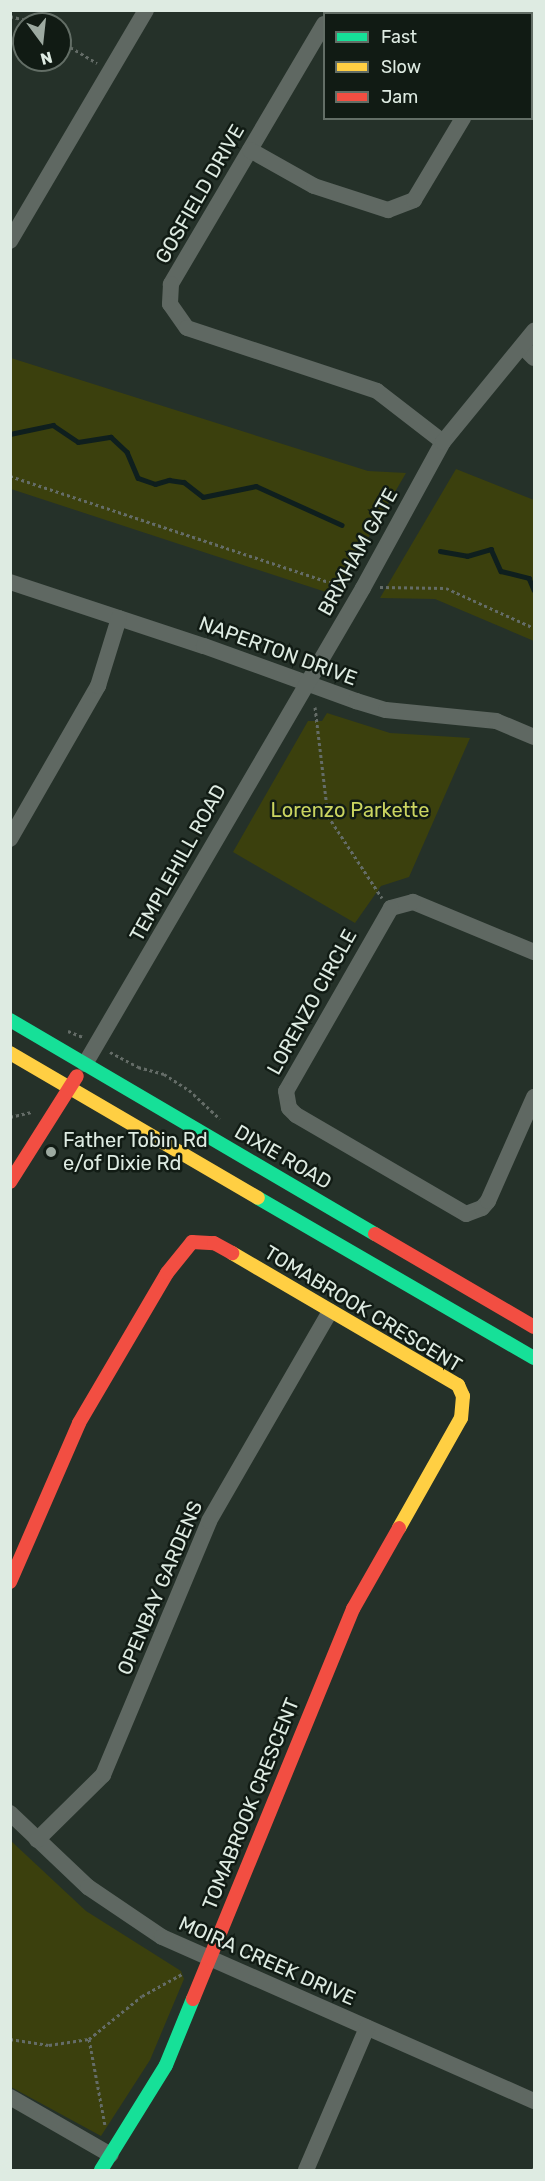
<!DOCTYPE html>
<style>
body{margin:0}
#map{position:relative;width:545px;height:2181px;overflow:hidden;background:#253129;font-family:Rubik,sans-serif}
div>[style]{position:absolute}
.green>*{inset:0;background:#3b400d}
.stream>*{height:4.5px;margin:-2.25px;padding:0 2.25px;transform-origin:2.25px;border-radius:2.25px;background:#0f1f1e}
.path>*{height:3px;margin-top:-1.5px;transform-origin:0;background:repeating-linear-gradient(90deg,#646c67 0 3px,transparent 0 6px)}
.street>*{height:16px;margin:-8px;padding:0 8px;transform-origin:8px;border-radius:8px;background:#5f6862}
.fast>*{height:14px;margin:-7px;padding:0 7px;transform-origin:7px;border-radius:7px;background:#16e098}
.slow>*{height:14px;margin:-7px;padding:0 7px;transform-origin:7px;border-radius:7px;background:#ffcf43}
.jam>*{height:14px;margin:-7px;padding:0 7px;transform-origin:7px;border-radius:7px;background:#f24e42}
.dots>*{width:16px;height:16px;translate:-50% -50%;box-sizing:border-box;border:3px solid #111b14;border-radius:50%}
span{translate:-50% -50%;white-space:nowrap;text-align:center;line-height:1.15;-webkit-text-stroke:5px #111b14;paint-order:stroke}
.street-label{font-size:20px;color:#deebe2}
.park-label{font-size:20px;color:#cad460}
.poi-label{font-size:20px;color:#deebe2}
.left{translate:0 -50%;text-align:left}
.frame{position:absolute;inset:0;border:12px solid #deebe2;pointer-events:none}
.legend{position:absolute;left:323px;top:12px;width:210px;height:108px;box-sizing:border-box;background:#111b14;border:2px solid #636e66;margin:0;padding:8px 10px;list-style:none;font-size:18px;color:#deebe2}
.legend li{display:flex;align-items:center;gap:12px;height:30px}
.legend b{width:30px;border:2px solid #636e66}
.north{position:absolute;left:12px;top:12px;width:60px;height:60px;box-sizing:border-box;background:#111b14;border:2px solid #636e66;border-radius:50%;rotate:165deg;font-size:16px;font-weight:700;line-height:24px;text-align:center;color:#deebe2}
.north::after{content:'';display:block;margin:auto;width:21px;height:27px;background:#9daaa1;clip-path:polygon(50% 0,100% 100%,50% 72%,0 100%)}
</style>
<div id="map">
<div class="green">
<div style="clip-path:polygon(11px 358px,368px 471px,406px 473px,335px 595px,11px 489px)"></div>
<div style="clip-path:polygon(456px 469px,534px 500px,534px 641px,435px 599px,380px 598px)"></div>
<div style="clip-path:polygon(327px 713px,390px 733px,470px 738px,409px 877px,381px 886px,355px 923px,233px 852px,308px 721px,322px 721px)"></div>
<div style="clip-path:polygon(10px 1840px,86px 1911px,181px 1971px,184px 1979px,150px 2060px,101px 2136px,11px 2087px)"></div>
</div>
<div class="stream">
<div style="left:10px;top:434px;width:44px;rotate:-11.8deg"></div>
<div style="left:53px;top:425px;width:30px;rotate:34deg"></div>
<div style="left:78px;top:442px;width:33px;rotate:-9deg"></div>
<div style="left:111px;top:437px;width:22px;rotate:43deg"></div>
<div style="left:127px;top:452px;width:28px;rotate:67deg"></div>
<div style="left:138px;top:478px;width:18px;rotate:19deg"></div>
<div style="left:155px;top:484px;width:15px;rotate:-16deg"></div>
<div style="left:169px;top:480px;width:15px;rotate:8deg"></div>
<div style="left:184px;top:482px;width:24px;rotate:38deg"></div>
<div style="left:203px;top:497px;width:54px;rotate:-11.7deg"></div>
<div style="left:256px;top:486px;width:94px;rotate:24.4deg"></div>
<div style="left:440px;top:551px;width:27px;rotate:10deg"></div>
<div style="left:467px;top:556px;width:25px;rotate:-16deg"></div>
<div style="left:491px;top:549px;width:24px;rotate:66deg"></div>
<div style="left:501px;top:571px;width:29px;rotate:14deg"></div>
<div style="left:529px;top:578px;width:13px;rotate:67deg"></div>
</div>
<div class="path">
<div style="left:10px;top:16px;width:30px;rotate:15deg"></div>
<div style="left:60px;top:41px;width:43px;rotate:30.7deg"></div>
<div style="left:10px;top:476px;width:354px;rotate:18.4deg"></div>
<div style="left:380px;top:587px;width:66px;rotate:0.9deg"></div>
<div style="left:446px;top:588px;width:97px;rotate:24.4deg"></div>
<div style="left:315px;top:707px;width:110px;rotate:83.2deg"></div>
<div style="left:328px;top:816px;width:98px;rotate:56.6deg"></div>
<div style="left:68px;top:1031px;width:16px;rotate:22deg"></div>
<div style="left:110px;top:1052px;width:32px;rotate:28deg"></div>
<div style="left:138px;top:1067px;width:27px;rotate:15deg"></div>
<div style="left:164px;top:1074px;width:30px;rotate:33deg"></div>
<div style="left:189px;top:1090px;width:42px;rotate:43.1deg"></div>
<div style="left:10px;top:1117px;width:22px;rotate:-13deg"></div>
<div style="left:10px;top:2039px;width:39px;rotate:9deg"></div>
<div style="left:49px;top:2045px;width:40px;rotate:-8.5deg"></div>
<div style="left:89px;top:2039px;width:68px;rotate:-39.1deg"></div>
<div style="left:142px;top:1996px;width:46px;rotate:-28.8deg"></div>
<div style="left:89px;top:2039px;width:87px;rotate:79.5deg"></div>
<div style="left:533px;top:2170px;width:2px;rotate:-63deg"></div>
</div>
<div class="street">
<div style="left:331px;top:14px;width:4px;rotate:-63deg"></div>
<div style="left:525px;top:14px;width:4px;rotate:-63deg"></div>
<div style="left:324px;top:24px;width:302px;rotate:120.5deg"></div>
<div style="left:171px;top:284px;width:20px;rotate:93deg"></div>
<div style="left:170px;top:304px;width:29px;rotate:55deg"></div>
<div style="left:187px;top:328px;width:200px;rotate:18.3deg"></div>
<div style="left:377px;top:391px;width:83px;rotate:37.7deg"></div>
<div style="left:250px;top:150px;width:73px;rotate:29.4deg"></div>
<div style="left:314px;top:186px;width:78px;rotate:18deg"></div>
<div style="left:388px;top:210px;width:28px;rotate:-21deg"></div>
<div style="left:414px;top:200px;width:96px;rotate:-59.1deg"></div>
<div style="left:10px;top:241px;width:268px;rotate:-59.5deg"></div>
<div style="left:522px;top:346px;width:17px;rotate:45deg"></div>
<div style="left:10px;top:582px;width:204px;rotate:18.3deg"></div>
<div style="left:204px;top:646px;width:162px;rotate:19.9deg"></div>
<div style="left:356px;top:701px;width:31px;rotate:17deg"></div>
<div style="left:386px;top:710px;width:111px;rotate:5.7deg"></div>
<div style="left:496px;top:721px;width:41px;rotate:22.8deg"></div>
<div style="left:10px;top:839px;width:177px;rotate:-60.1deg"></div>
<div style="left:98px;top:686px;width:71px;rotate:-72.8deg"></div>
<div style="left:534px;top:952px;width:131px;rotate:-157.5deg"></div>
<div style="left:413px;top:902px;width:23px;rotate:165deg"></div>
<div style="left:391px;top:908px;width:211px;rotate:119.8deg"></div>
<div style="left:286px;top:1091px;width:17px;rotate:80deg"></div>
<div style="left:289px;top:1108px;width:10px;rotate:45deg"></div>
<div style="left:296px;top:1115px;width:197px;rotate:30.2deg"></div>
<div style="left:466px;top:1214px;width:17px;rotate:-21deg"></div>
<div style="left:482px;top:1208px;width:9px;rotate:-49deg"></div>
<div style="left:488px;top:1201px;width:114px;rotate:-66.1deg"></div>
<div style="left:85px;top:1064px;width:551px;rotate:-59.71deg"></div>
<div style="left:363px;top:588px;width:166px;rotate:-61.3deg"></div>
<div style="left:443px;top:442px;width:144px;rotate:-50.7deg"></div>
<div style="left:10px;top:1813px;width:108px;rotate:43.5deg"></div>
<div style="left:88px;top:1887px;width:89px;rotate:34deg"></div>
<div style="left:162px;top:1937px;width:407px;rotate:23.8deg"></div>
<div style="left:37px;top:1840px;width:93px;rotate:-44.6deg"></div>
<div style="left:103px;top:1775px;width:275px;rotate:-67.3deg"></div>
<div style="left:209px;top:1521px;width:242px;rotate:-60deg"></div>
<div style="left:10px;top:2097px;width:116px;rotate:29.9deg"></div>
<div style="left:306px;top:2170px;width:155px;rotate:-66.8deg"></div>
</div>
<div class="fast">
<div style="left:10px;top:1020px;width:423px;rotate:30.4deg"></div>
<div style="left:258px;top:1198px;width:319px;rotate:30.1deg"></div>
<div style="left:101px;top:2170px;width:123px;rotate:-58.2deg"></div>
<div style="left:166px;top:2065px;width:71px;rotate:-67.8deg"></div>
</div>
<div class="slow">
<div style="left:10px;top:1053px;width:287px;rotate:30.3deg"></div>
<div style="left:232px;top:1253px;width:262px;rotate:30.3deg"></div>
<div style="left:458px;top:1385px;width:12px;rotate:66deg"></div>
<div style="left:463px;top:1396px;width:22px;rotate:95deg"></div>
<div style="left:461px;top:1418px;width:126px;rotate:119.4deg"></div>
</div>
<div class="jam">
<div style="left:10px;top:1182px;width:125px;rotate:-57.7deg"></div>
<div style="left:375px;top:1234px;width:184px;rotate:30.3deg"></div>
<div style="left:10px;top:1582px;width:173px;rotate:-66.5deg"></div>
<div style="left:79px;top:1423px;width:174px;rotate:-59.6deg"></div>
<div style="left:167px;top:1273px;width:40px;rotate:-51deg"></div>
<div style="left:192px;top:1242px;width:22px;rotate:3deg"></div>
<div style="left:214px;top:1243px;width:21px;rotate:29deg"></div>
<div style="left:193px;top:1999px;width:422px;rotate:-67.7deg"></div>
<div style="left:353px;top:1609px;width:93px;rotate:-60.4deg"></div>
</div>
<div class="dots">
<div style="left:51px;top:1152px;background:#9daaa1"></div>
</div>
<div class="street-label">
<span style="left:200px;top:194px;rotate:-60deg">GOSFIELD DRIVE</span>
<span style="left:358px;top:552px;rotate:-61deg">BRIXHAM GATE</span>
<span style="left:278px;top:651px;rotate:20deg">NAPERTON DRIVE</span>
<span style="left:178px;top:863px;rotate:-61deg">TEMPLEHILL ROAD</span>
<span style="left:312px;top:1002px;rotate:-61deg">LORENZO CIRCLE</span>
<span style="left:283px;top:1157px;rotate:30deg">DIXIE ROAD</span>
<span style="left:363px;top:1309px;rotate:31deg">TOMABROOK CRESCENT</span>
<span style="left:160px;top:1588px;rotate:-67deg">OPENBAY GARDENS</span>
<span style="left:251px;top:1804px;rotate:-68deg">TOMABROOK CRESCENT</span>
<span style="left:267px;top:1961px;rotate:24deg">MOIRA CREEK DRIVE</span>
</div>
<div class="park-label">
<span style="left:350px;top:810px">Lorenzo Parkette</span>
</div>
<div class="poi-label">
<span class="left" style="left:63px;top:1152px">Father Tobin Rd<br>e/of Dixie Rd</span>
</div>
<div class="frame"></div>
<ul class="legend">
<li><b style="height:8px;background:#16e098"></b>Fast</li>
<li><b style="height:8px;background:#ffcf43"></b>Slow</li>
<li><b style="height:8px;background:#f24e42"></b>Jam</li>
</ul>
<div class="north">N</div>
</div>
